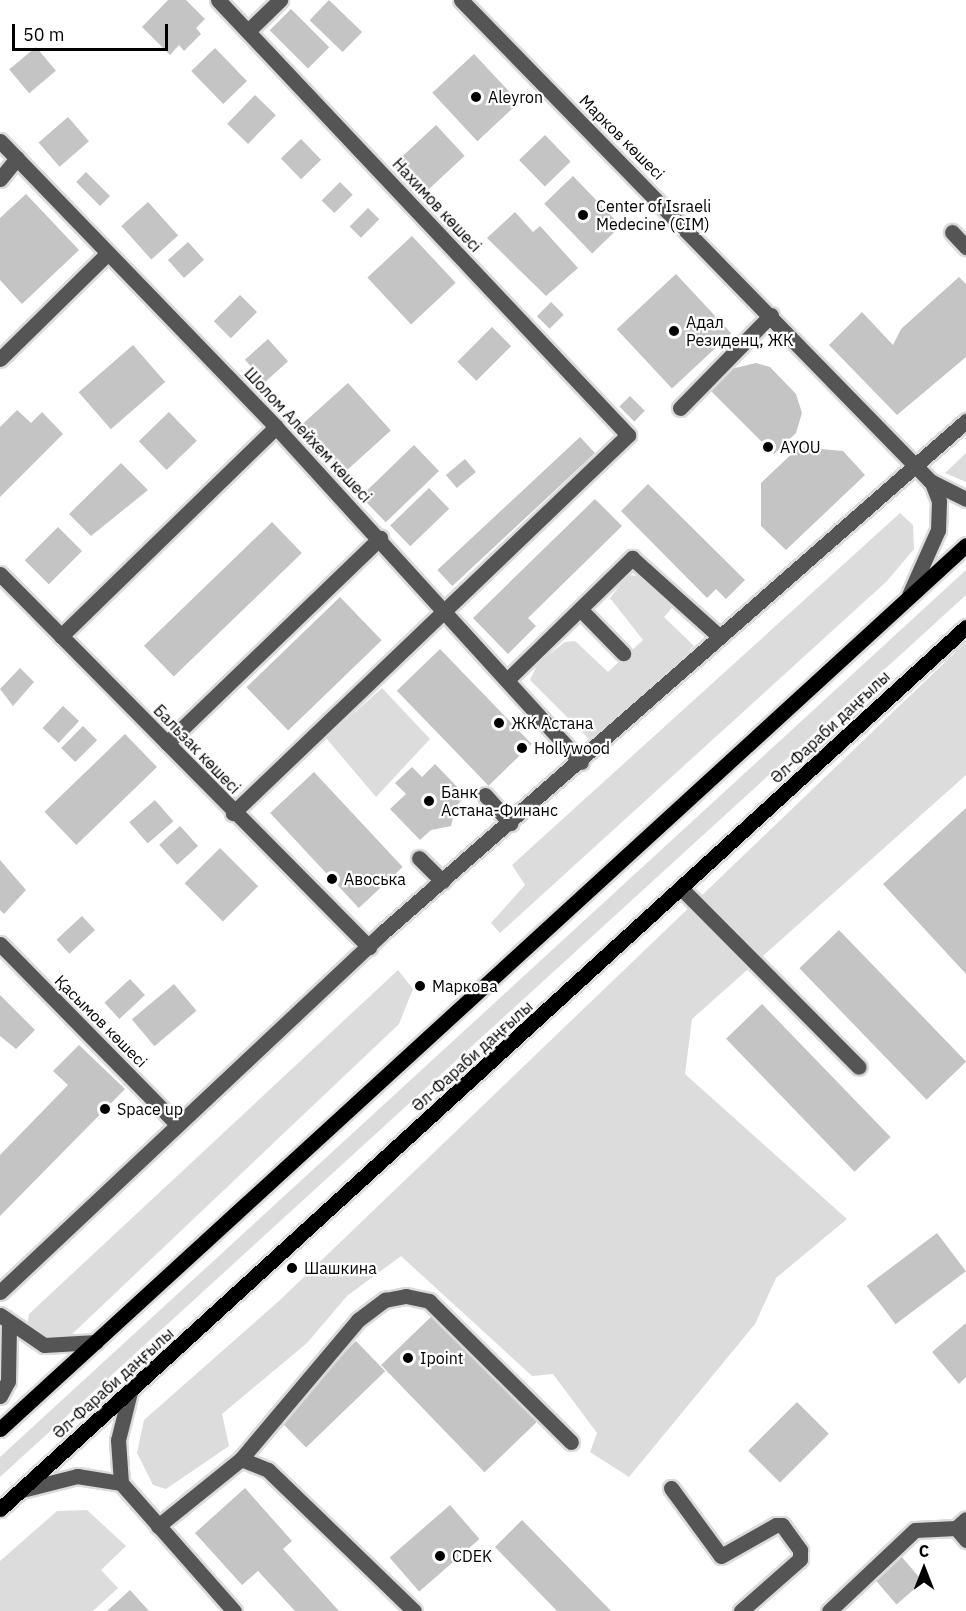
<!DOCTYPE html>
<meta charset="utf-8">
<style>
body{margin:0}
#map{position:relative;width:966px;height:1611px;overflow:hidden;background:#fff;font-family:"IBM Plex Sans",sans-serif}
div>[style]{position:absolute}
.green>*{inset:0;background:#dcdcdc}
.building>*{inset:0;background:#c4c4c4;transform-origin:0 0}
.roads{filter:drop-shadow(2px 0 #dbdbdb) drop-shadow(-2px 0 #dbdbdb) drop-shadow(0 2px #dbdbdb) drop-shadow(0 -2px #dbdbdb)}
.minor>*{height:15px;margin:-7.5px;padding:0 7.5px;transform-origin:7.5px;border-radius:7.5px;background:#555}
.major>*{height:15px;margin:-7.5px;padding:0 7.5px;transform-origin:7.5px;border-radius:7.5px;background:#000}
.dots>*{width:16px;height:16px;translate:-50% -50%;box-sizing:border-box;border:3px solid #fff;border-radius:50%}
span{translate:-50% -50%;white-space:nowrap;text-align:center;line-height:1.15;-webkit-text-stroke:4.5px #fff;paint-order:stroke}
.poi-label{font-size:16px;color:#000}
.left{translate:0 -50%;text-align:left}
.street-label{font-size:16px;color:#000}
.north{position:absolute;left:894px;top:1539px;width:60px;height:60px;-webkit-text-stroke:4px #fff;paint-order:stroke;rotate:0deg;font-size:16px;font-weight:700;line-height:24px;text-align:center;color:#000}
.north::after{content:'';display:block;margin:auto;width:21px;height:27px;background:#000;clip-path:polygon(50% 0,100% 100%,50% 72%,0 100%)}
.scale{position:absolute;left:12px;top:24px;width:156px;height:27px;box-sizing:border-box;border:3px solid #000;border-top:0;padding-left:8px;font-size:18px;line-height:21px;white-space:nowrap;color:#000;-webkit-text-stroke:4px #fff;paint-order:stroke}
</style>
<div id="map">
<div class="green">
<div style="clip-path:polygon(966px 453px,966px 482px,945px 473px)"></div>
<div style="clip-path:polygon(900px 513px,913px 525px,914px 549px,887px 581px,500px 933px,491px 923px,525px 885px,512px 865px)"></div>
<div style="clip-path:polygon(966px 570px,966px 595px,0 1477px,0 1457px)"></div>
<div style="clip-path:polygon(628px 575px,639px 576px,672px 608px,664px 617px,694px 646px,592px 742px,530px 680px,538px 663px,565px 642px,575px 641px,608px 672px,643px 640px,610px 598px)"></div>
<div style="clip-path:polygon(966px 642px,966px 775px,692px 1019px,685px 1074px,847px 1219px,776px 1278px,755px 1324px,629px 1477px,590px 1452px,597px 1433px,553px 1374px,532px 1376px,401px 1256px,347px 1296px,307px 1343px,222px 1414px,229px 1446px,166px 1489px,153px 1485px,137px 1453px,144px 1420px,280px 1300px)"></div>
<div style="clip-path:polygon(382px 688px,430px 739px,376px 797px,326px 738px)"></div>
<div style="clip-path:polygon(398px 970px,413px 989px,399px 1024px,69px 1337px,40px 1335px,27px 1326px,29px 1314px)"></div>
<div style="clip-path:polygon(87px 1510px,126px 1546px,101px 1570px,118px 1588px,93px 1611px,0 1611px,0 1561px,57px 1511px)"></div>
</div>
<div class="building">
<div style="clip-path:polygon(168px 0,186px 0,205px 19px,196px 28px,201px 34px,184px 51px,179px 45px,170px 55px,142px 27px)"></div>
<div style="left:329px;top:0;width:46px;height:28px;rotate:44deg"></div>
<div style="left:291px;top:9px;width:54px;height:30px;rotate:45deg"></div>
<div style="left:36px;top:47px;width:31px;height:35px;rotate:50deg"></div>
<div style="left:215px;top:48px;width:46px;height:33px;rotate:46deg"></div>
<div style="left:474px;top:54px;width:66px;height:57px;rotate:47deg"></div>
<div style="left:255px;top:95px;width:29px;height:40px;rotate:44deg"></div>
<div style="left:68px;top:117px;width:32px;height:39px;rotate:49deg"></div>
<div style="left:436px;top:125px;width:42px;height:59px;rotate:47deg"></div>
<div style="left:545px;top:135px;width:37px;height:36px;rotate:46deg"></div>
<div style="left:301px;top:139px;width:29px;height:28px;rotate:46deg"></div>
<div style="left:86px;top:172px;width:34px;height:14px;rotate:45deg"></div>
<div style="left:573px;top:176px;width:69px;height:40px;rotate:46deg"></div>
<div style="left:340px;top:182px;width:18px;height:26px;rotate:45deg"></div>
<div style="clip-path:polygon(26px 194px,79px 250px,22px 304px,0 280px,0 218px)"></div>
<div style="left:148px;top:202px;width:45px;height:36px;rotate:48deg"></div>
<div style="left:368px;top:208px;width:16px;height:26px;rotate:45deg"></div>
<div style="clip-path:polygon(515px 212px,533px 232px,540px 226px,578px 268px,546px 296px,487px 238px)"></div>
<div style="left:412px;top:236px;width:64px;height:61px;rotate:47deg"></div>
<div style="left:188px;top:242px;width:24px;height:27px;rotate:48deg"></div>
<div style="left:676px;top:274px;width:81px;height:81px;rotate:47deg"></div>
<div style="clip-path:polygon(959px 277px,966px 284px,966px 357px,897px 415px,829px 345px,862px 312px,893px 345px,901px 329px)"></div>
<div style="left:240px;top:295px;width:24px;height:37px;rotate:45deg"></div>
<div style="left:551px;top:302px;width:18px;height:20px;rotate:45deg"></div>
<div style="left:492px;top:327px;width:27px;height:49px;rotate:45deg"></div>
<div style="left:268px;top:339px;width:30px;height:31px;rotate:48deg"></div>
<div style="left:133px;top:345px;width:49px;height:72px;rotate:49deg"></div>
<div style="clip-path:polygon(756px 363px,770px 367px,796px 394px,802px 413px,796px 433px,774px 454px,710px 390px,731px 369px)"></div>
<div style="left:348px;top:383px;width:64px;height:61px;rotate:48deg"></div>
<div style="left:630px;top:396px;width:21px;height:15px;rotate:45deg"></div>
<div style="clip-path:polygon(17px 410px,31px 423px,42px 412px,63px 434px,0 497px,0 427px)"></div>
<div style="left:169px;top:412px;width:40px;height:42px;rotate:46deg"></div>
<div style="left:580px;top:437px;width:22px;height:195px;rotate:47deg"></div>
<div style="left:414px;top:445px;width:36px;height:74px;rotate:46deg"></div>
<div style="clip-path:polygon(799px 447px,843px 451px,865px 475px,786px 550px,761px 526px,761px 483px)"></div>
<div style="left:465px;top:459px;width:17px;height:25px;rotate:50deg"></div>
<div style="clip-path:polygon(121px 463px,148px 490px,91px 536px,69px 514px)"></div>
<div style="clip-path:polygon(648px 484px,745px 580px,726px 599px,716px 589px,707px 598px,621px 511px)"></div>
<div style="left:429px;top:488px;width:29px;height:54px;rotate:46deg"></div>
<div style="clip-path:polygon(595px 499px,622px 526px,528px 618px,536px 626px,508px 654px,473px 618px)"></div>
<div style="left:272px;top:522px;width:43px;height:178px;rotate:46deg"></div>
<div style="left:58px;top:527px;width:34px;height:47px;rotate:45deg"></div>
<div style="left:340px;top:597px;width:60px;height:130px;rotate:46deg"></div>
<div style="left:440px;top:649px;width:132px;height:60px;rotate:46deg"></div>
<div style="clip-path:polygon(20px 668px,34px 682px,13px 706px,0 689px)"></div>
<div style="left:63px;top:706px;width:22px;height:30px;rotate:43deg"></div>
<div style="left:83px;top:726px;width:20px;height:31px;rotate:45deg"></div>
<div style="left:125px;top:734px;width:46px;height:112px;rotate:46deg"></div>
<div style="clip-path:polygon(435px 764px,466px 796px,456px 806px,451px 826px,431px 830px,420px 840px,390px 809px,406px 794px,395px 783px,412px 767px,422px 777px)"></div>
<div style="left:314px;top:772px;width:130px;height:60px;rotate:47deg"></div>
<div style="left:155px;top:800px;width:28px;height:34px;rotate:49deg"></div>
<div style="clip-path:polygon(966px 808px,966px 974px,883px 884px)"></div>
<div style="left:180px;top:826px;width:27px;height:28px;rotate:48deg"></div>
<div style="left:220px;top:848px;width:54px;height:50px;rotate:45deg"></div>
<div style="clip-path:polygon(0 860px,26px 890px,4px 914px,0 910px)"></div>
<div style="left:82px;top:916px;width:19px;height:35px;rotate:47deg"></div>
<div style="left:839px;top:930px;width:183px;height:55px;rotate:46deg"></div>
<div style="left:130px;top:979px;width:22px;height:35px;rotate:47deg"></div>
<div style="left:174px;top:984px;width:35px;height:55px;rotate:50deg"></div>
<div style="clip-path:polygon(0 995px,35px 1030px,16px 1049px,0 1036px)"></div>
<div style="left:762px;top:1004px;width:185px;height:50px;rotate:46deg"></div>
<div style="clip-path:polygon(79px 1045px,125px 1089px,0 1216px,0 1155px,68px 1085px,53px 1071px)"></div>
<div style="left:937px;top:1233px;width:48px;height:88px;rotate:53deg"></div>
<div style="left:435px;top:1313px;width:149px;height:75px;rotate:46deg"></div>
<div style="clip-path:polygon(966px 1323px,966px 1377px,959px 1384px,932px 1352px)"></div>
<div style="left:356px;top:1341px;width:42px;height:110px;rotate:46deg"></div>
<div style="left:797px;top:1402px;width:45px;height:69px;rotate:45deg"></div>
<div style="clip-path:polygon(245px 1488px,292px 1541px,283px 1549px,339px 1611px,295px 1611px,258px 1571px,242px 1585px,195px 1533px)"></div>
<div style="left:450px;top:1505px;width:45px;height:80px;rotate:49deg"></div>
<div style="clip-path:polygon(522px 1520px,611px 1611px,557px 1611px,495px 1547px)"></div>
<div style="left:900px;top:1555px;width:35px;height:35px;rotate:49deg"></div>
<div style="clip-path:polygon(130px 1590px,149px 1611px,107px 1611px)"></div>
</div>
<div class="roads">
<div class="minor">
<div style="left:218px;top:0;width:598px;rotate:46.69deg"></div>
<div style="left:628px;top:435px;width:547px;rotate:136.26deg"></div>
<div style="left:461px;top:0;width:672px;rotate:45.72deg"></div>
<div style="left:930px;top:481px;width:40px;rotate:26.6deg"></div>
<div style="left:248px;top:31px;width:45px;rotate:-44.1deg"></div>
<div style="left:0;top:141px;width:397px;rotate:46deg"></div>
<div style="left:276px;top:427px;width:453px;rotate:47.7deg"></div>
<div style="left:0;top:179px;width:27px;rotate:-51deg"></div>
<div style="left:952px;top:232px;width:21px;rotate:47deg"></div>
<div style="left:0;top:359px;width:150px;rotate:-44.5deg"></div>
<div style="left:680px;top:408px;width:130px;rotate:-45.6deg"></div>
<div style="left:0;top:574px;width:525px;rotate:45.31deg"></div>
<div style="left:909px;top:595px;width:71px;rotate:-66deg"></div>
<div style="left:938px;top:530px;width:29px;rotate:-88deg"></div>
<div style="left:939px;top:501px;width:19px;rotate:-111deg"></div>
<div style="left:580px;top:609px;width:62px;rotate:45.7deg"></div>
<div style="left:61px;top:636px;width:300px;rotate:-44.2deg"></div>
<div style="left:507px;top:680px;width:175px;rotate:-44.3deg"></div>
<div style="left:632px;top:558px;width:118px;rotate:41.9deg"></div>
<div style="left:167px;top:743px;width:296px;rotate:-43.9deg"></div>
<div style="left:485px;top:795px;width:38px;rotate:48deg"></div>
<div style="left:419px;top:858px;width:33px;rotate:45deg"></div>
<div style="left:681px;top:888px;width:252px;rotate:45.2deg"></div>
<div style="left:0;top:944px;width:252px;rotate:45.5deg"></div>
<div style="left:0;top:1292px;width:524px;rotate:-43.22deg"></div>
<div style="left:382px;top:933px;width:777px;rotate:-41.24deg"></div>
<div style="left:0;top:1315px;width:53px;rotate:34.3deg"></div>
<div style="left:44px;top:1345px;width:52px;rotate:-3.3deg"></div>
<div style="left:130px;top:1392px;width:49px;rotate:104deg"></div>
<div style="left:118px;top:1440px;width:43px;rotate:86deg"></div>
<div style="left:121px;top:1483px;width:171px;rotate:48.6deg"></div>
<div style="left:0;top:1396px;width:17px;rotate:-62deg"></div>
<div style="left:8px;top:1381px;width:57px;rotate:-89deg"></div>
<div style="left:241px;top:1459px;width:182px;rotate:-49.9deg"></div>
<div style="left:358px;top:1320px;width:34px;rotate:-37deg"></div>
<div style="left:385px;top:1300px;width:21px;rotate:-11deg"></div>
<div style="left:406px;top:1296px;width:24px;rotate:12deg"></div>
<div style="left:429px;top:1301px;width:200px;rotate:44.8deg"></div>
<div style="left:671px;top:1488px;width:84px;rotate:53.7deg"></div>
<div style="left:721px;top:1556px;width:63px;rotate:-29.4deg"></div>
<div style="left:776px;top:1525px;width:6px"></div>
<div style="left:782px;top:1525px;width:31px;rotate:54deg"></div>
<div style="left:800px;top:1550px;width:9px;rotate:90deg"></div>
<div style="left:800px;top:1559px;width:79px;rotate:138.6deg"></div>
<div style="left:22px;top:1490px;width:57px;rotate:-14.3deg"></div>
<div style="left:77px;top:1476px;width:45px;rotate:9deg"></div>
<div style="left:158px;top:1526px;width:107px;rotate:-38.9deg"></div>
<div style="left:241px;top:1459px;width:29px;rotate:22deg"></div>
<div style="left:268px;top:1470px;width:203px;rotate:44deg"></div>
<div style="left:956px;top:1528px;width:16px;rotate:50deg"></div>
<div style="left:829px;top:1611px;width:118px;rotate:-43.3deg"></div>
<div style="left:915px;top:1530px;width:41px;rotate:-2.8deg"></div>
<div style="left:956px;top:1528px;width:13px;rotate:-42deg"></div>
</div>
<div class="major">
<div style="left:0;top:1429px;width:1309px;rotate:-42.46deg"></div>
<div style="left:0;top:1509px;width:1308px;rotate:-42.4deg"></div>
</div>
</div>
<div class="dots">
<div style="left:476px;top:97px;background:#000"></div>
<div style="left:583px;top:215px;background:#000"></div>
<div style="left:674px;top:331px;background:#000"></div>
<div style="left:768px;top:447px;background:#000"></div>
<div style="left:499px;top:723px;background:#000"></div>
<div style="left:522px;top:748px;background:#000"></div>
<div style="left:429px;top:801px;background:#000"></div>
<div style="left:332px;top:879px;background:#000"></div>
<div style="left:420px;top:986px;background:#000"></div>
<div style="left:105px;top:1109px;background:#000"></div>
<div style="left:292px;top:1268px;background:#000"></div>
<div style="left:408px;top:1358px;background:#000"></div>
<div style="left:440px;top:1556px;background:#000"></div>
</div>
<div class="poi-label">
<span class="left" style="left:488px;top:97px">Aleyron</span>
<span class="left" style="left:596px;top:215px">Center of Israeli<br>Medecine (CIM)</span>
<span class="left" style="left:686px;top:331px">Адал<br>Резиденц, ЖК</span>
<span class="left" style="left:780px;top:447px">AYOU</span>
<span class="left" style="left:511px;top:723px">ЖК Астана</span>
<span class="left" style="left:534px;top:748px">Hollywood</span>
<span class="left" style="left:441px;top:801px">Банк<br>Астана-Финанс</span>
<span class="left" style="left:344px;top:879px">Авоська</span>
<span class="left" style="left:432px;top:986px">Маркова</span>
<span class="left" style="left:117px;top:1109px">Space up</span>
<span class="left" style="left:304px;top:1268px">Шашкина</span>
<span class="left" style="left:420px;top:1358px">Ipoint</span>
<span class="left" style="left:452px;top:1556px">CDEK</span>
</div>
<div class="street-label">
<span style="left:622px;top:137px;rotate:45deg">Марков көшесі</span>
<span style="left:437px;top:205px;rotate:47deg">Нахимов көшесі</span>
<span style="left:308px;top:435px;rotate:47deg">Шолом Алейхем көшесі</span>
<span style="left:830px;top:727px;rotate:-43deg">Әл-Фараби даңғылы</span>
<span style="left:197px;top:749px;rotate:46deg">Бальзак көшесі</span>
<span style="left:101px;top:1021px;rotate:45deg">Қасымов көшесі</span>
<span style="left:472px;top:1056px;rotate:-42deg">Әл-Фараби даңғылы</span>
<span style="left:113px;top:1383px;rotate:-42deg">Әл-Фараби даңғылы</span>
</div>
<div class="north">С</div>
<div class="scale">50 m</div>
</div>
